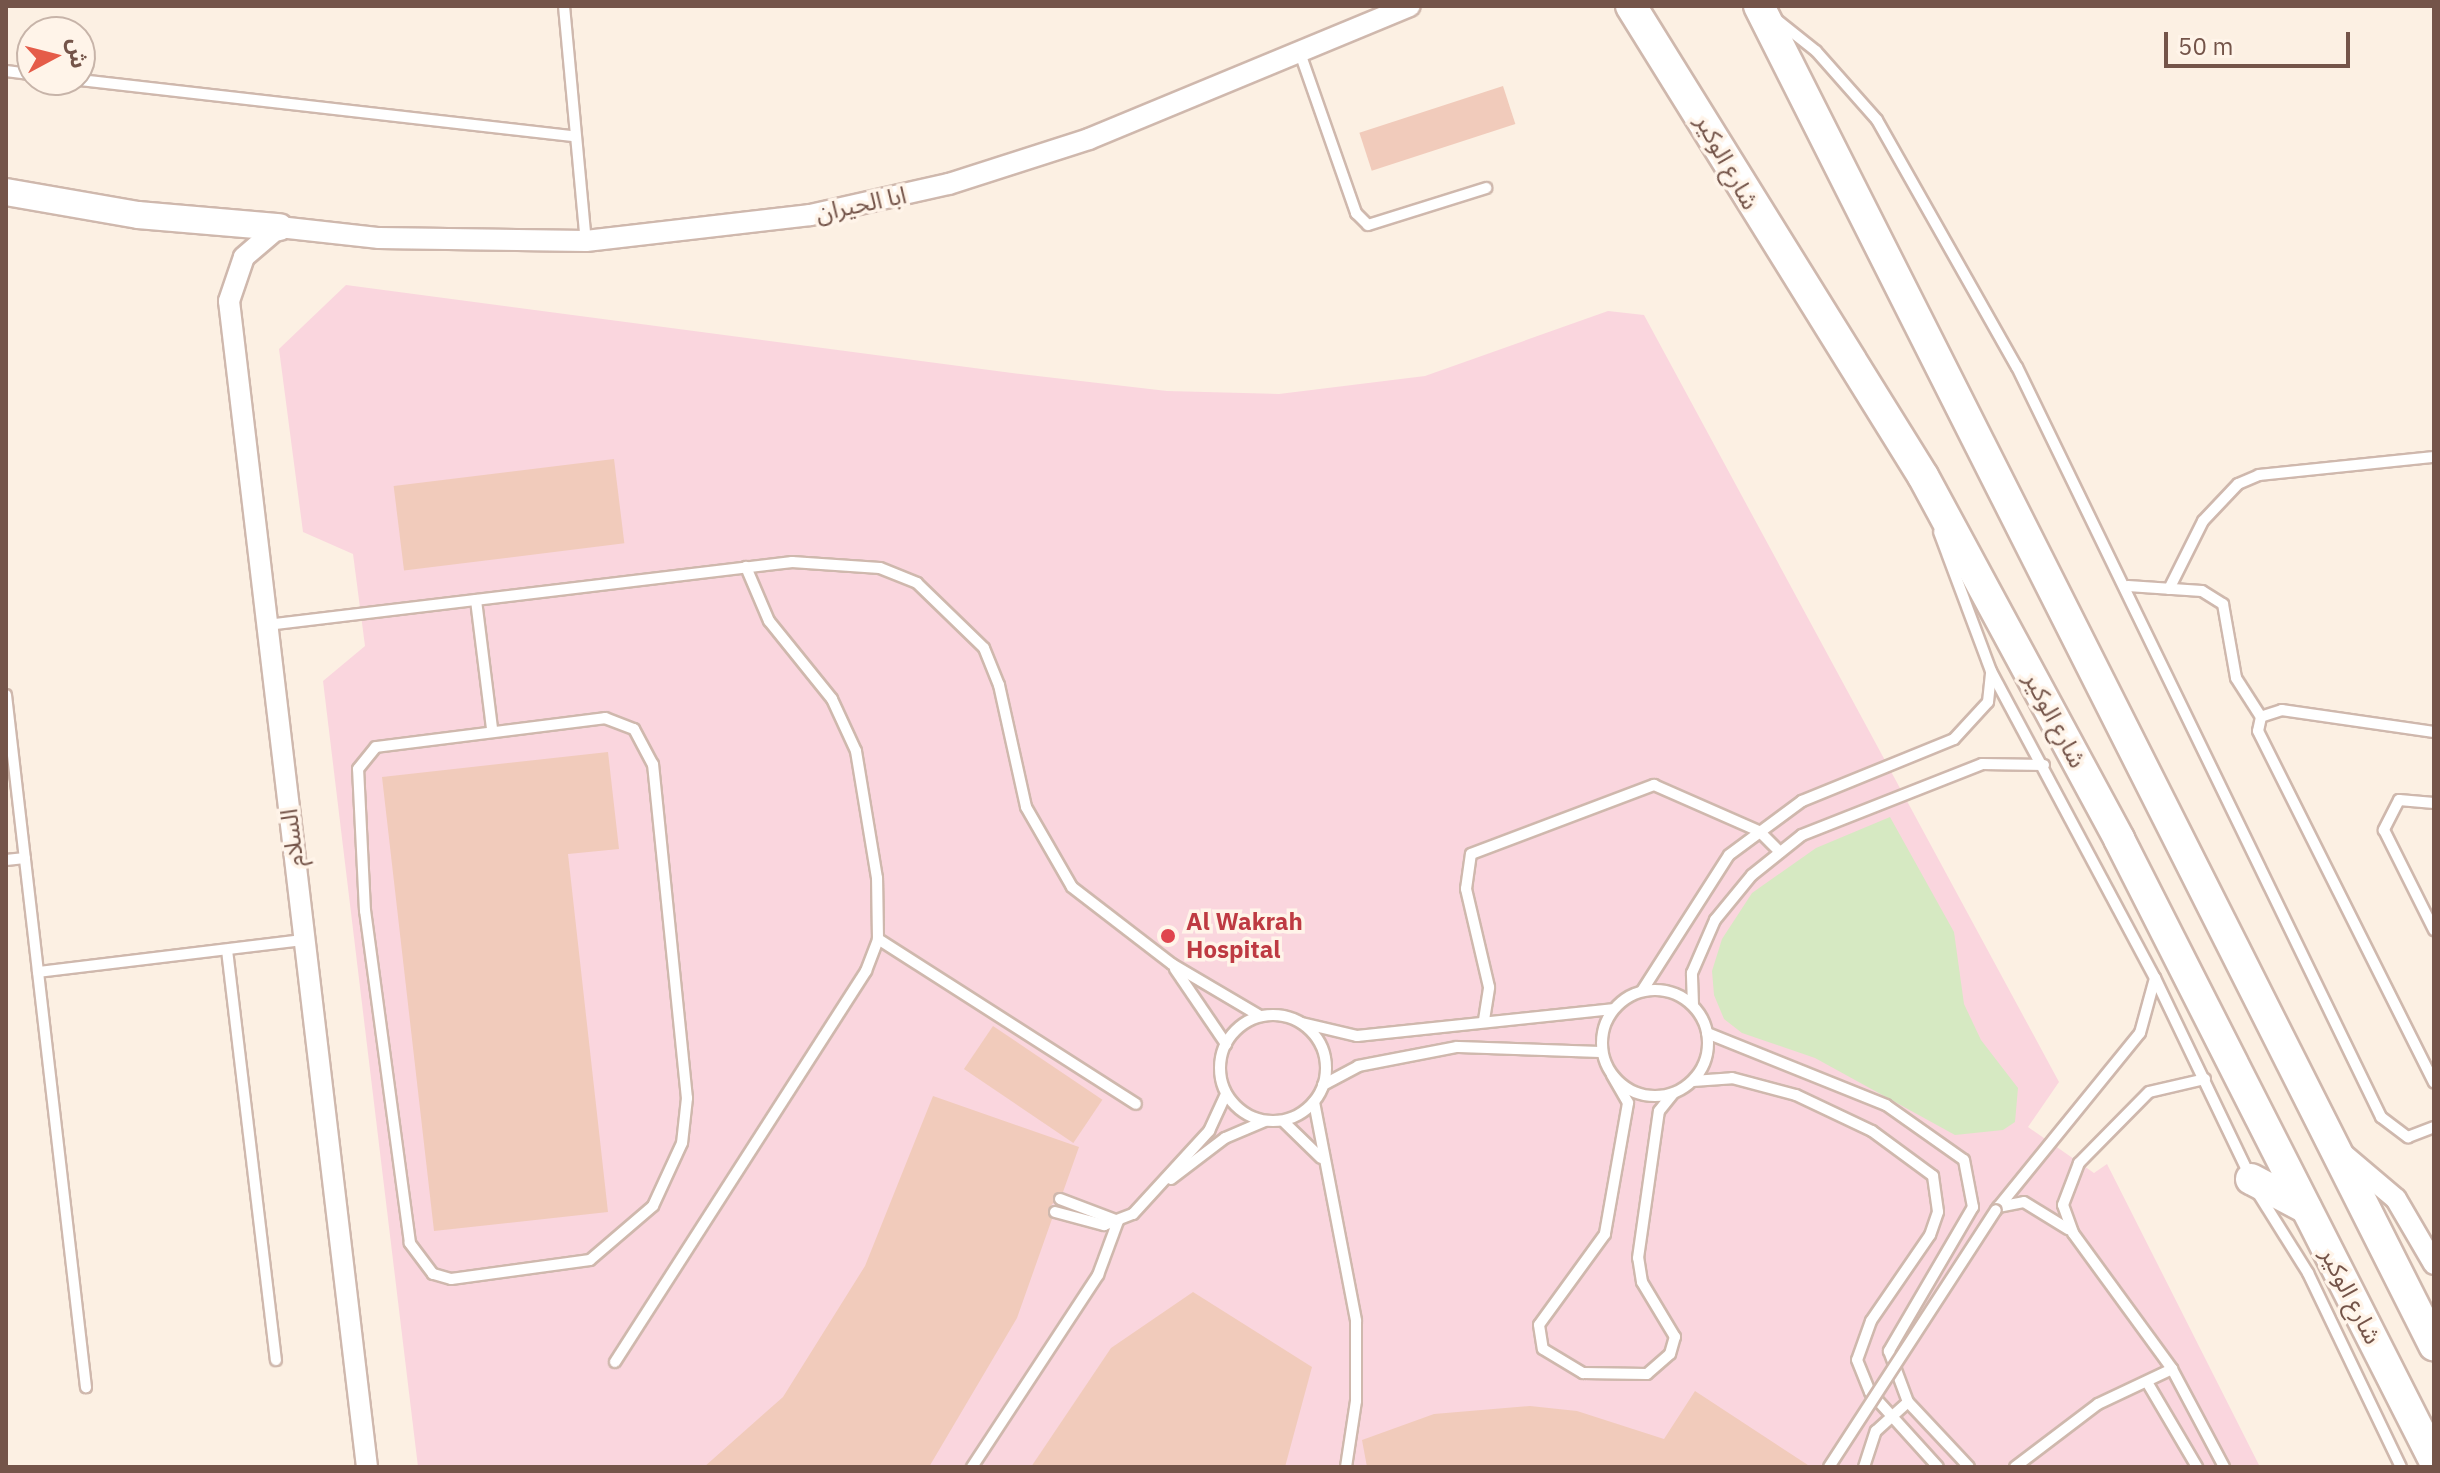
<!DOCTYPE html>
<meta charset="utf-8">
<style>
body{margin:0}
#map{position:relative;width:2440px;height:1473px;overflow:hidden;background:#fcf0e3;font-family:"IBM Plex Sans","Noto Sans Arabic",sans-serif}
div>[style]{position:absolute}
.medical>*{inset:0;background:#fad6de}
.green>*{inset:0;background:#d6e9c2}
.building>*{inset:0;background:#f1cbbb;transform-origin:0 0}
.roads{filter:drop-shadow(2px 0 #cfb8ad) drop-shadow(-2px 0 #cfb8ad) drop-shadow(0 2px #cfb8ad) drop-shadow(0 -2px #cfb8ad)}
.service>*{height:10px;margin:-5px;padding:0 5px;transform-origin:5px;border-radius:5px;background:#fff}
.service>.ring{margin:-5px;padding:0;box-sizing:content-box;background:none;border:10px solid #fff;border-radius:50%}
.minor>*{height:20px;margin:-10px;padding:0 10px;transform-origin:10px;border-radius:10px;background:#fff}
.tertiary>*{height:26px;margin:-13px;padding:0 13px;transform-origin:13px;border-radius:13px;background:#fff}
.secondary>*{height:30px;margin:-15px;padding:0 15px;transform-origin:15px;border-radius:15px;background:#fff}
.bridges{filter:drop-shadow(2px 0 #cfb8ad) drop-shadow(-2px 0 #cfb8ad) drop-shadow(0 2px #cfb8ad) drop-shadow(0 -2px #cfb8ad)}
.service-bridge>*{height:10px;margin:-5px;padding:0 5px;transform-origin:5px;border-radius:5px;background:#fff}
.dots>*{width:22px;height:22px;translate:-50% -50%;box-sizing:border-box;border:4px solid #fff4e9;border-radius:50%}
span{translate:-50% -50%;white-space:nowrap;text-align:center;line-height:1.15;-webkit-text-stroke:7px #fff4e9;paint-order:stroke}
.street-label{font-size:24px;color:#745449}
.health-label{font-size:24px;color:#be3a42;font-weight:700}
.left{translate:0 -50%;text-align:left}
.frame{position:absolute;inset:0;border:8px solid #745449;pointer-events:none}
.north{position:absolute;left:16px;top:16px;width:80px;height:80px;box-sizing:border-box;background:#fff4e9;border:2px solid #c7b4a9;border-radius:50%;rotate:83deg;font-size:22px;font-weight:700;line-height:32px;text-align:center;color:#745449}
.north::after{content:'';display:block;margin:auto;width:28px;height:36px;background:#e55c49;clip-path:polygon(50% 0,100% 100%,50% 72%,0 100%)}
.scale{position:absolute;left:2164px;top:32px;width:186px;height:36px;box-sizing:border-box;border:4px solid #745449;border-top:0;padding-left:10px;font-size:24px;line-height:28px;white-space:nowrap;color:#745449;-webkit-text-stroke:6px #fff4e9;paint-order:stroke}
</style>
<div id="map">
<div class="medical">
<div style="clip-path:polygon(346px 285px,1012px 373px,1167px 391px,1279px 394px,1425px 376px,1608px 311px,1644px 315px,2059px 1082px,2028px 1127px,2094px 1173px,2107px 1164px,2260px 1467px,418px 1467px,323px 681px,365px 646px,353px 554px,303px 532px,279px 349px)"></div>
</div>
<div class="green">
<div style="clip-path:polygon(1890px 817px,1954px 932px,1964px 1004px,1981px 1040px,2018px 1088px,2015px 1122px,2003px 1130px,1955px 1135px,1815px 1058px,1742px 1033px,1724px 1019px,1714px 995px,1712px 971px,1722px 939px,1752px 893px,1816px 848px)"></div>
</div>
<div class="building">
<div style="left:1503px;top:86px;width:40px;height:151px;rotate:72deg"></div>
<div style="left:614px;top:459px;width:85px;height:222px;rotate:83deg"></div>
<div style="clip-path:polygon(608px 752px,619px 849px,568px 854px,608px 1212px,434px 1231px,382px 777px)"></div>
<div style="left:993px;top:1026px;width:132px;height:52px;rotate:34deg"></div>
<div style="clip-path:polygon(933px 1096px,1079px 1147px,1063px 1192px,1048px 1209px,1052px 1219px,1017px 1318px,929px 1467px,704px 1467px,783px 1397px,865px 1266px)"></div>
<div style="clip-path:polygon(1193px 1292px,1312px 1367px,1285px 1467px,1031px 1467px,1111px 1348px)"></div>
<div style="clip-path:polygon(1695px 1391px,1811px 1467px,1367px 1467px,1362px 1440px,1434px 1414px,1530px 1406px,1577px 1411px,1664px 1439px)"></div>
</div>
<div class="roads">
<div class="service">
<div style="left:564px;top:6px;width:236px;rotate:84.7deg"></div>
<div style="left:1777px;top:20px;width:50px;rotate:38.5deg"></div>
<div style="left:1816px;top:51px;width:92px;rotate:48.5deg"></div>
<div style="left:1877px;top:120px;width:284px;rotate:60.5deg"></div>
<div style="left:2017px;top:367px;width:834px;rotate:64.11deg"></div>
<div style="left:2381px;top:1117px;width:34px;rotate:37deg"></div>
<div style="left:2408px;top:1137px;width:28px;rotate:-21deg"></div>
<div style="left:1300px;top:53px;width:170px;rotate:70.7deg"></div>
<div style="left:1356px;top:213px;width:17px;rotate:45deg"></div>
<div style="left:1368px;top:225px;width:124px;rotate:-17.4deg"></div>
<div style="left:6px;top:71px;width:26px;rotate:7deg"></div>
<div style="left:80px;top:80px;width:498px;rotate:6.5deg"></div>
<div style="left:1939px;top:532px;width:148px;rotate:69.5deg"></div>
<div style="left:1991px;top:671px;width:348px;rotate:61.9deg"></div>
<div style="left:2155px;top:978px;width:220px;rotate:64.4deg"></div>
<div style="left:2128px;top:586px;width:74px;rotate:3.9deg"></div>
<div style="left:2202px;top:591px;width:25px;rotate:32deg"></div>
<div style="left:2223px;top:604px;width:75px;rotate:80deg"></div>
<div style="left:2236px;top:678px;width:46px;rotate:57.3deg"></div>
<div style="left:2169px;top:589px;width:76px;rotate:-63.4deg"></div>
<div style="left:2203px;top:521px;width:51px;rotate:-46.6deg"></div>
<div style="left:2238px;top:484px;width:23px;rotate:-23deg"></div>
<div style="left:2259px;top:475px;width:176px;rotate:-5.9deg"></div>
<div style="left:476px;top:600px;width:129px;rotate:82.9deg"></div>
<div style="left:267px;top:625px;width:529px;rotate:-6.84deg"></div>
<div style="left:792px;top:562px;width:88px;rotate:3.9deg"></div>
<div style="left:880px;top:568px;width:40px;rotate:22deg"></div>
<div style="left:917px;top:583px;width:93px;rotate:44.1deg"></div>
<div style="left:984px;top:648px;width:40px;rotate:68deg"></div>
<div style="left:999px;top:685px;width:125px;rotate:77.5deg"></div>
<div style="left:1026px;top:807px;width:92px;rotate:60.1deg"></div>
<div style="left:1072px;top:887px;width:126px;rotate:37.6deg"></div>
<div style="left:1172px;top:964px;width:102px;rotate:30.6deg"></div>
<div style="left:6px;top:695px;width:697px;rotate:83.41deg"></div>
<div style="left:605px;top:718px;width:31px;rotate:21deg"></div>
<div style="left:634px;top:729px;width:40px;rotate:62deg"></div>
<div style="left:653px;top:764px;width:336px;rotate:84.2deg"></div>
<div style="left:687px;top:1098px;width:45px;rotate:96.3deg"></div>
<div style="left:682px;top:1143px;width:69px;rotate:114.7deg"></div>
<div style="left:653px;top:1206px;width:83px;rotate:139.4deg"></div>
<div style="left:590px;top:1260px;width:140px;rotate:172.2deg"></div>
<div style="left:451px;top:1279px;width:19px;rotate:-164deg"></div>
<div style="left:433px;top:1274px;width:39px;rotate:-127deg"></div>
<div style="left:410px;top:1243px;width:335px;rotate:-97.7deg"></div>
<div style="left:365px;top:911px;width:142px;rotate:-92.8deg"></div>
<div style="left:358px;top:769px;width:28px;rotate:-51deg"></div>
<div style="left:376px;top:747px;width:231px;rotate:-7.2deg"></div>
<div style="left:2434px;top:732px;width:154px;rotate:-171.8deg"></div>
<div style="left:2282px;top:710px;width:22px;rotate:162deg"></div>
<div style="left:2261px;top:717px;width:14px;rotate:102deg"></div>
<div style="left:2258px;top:731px;width:393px;rotate:63.4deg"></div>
<div style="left:2434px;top:803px;width:35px;rotate:-175deg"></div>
<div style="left:2399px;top:800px;width:34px;rotate:117deg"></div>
<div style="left:2384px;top:830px;width:112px;rotate:63.4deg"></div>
<div style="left:6px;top:860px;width:19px;rotate:-6deg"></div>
<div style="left:878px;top:939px;width:306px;rotate:32.6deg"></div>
<div style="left:227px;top:950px;width:413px;rotate:83.2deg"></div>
<div style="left:1175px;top:969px;width:91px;rotate:55.8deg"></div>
<div style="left:38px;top:972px;width:268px;rotate:-6.9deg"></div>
<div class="ring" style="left:1602px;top:990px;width:96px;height:96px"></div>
<div style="left:1642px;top:991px;width:161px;rotate:-57.4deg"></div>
<div style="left:1729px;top:855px;width:91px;rotate:-36.5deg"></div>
<div style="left:1802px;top:801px;width:164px;rotate:-22.2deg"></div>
<div style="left:1954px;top:739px;width:50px;rotate:-47.4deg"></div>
<div style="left:1988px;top:702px;width:30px;rotate:-84deg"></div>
<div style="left:1693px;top:1005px;width:32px;rotate:-92deg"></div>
<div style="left:1692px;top:973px;width:58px;rotate:-66.5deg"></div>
<div style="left:1715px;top:920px;width:58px;rotate:-50.6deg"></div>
<div style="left:1752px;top:875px;width:64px;rotate:-38.7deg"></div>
<div style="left:1802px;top:835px;width:193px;rotate:-21.5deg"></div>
<div style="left:1982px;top:764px;width:62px;rotate:0.9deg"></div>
<div class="ring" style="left:1220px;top:1015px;width:96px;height:96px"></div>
<div style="left:1484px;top:1020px;width:33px;rotate:-81deg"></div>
<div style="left:1489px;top:987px;width:101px;rotate:-103.2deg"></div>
<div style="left:1466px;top:889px;width:35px;rotate:-82deg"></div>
<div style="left:1471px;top:854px;width:196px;rotate:-20.7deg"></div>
<div style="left:1654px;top:785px;width:115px;rotate:23.7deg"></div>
<div style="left:1759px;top:831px;width:30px;rotate:45deg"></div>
<div style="left:1302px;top:1023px;width:57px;rotate:13.3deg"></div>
<div style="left:1357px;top:1036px;width:257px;rotate:-6deg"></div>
<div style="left:1707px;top:1033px;width:193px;rotate:21.9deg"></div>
<div style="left:1886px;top:1105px;width:95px;rotate:35.2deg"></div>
<div style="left:1964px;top:1160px;width:48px;rotate:79.2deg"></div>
<div style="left:1973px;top:1207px;width:167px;rotate:120.3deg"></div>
<div style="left:1889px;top:1351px;width:54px;rotate:69.6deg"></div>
<div style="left:1908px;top:1402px;width:89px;rotate:46.8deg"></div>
<div style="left:1612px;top:1075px;width:32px;rotate:60deg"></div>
<div style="left:1628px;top:1103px;width:133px;rotate:100deg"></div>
<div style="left:1605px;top:1234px;width:112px;rotate:126deg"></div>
<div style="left:1539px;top:1325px;width:24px;rotate:81deg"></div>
<div style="left:1543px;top:1349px;width:47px;rotate:31deg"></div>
<div style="left:1583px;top:1373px;width:64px;rotate:0.9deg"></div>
<div style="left:1647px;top:1374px;width:30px;rotate:-41deg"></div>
<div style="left:1670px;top:1354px;width:18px;rotate:-74deg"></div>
<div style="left:1675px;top:1337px;width:64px;rotate:-121deg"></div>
<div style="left:1642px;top:1282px;width:24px;rotate:-99deg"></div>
<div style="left:1638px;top:1258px;width:148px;rotate:-81.9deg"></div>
<div style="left:1659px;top:1111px;width:22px;rotate:-51deg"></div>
<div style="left:2205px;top:1079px;width:57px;rotate:166.9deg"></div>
<div style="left:2149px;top:1092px;width:100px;rotate:134.6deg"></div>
<div style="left:2079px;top:1163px;width:45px;rotate:110.9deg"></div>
<div style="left:2063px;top:1205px;width:30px;rotate:70deg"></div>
<div style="left:2073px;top:1233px;width:168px;rotate:53.9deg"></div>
<div style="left:2172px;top:1369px;width:111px;rotate:62deg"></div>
<div style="left:1693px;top:1081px;width:39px;rotate:-4deg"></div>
<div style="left:1732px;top:1078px;width:66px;rotate:14.9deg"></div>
<div style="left:1796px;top:1095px;width:84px;rotate:25.3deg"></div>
<div style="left:1872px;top:1131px;width:76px;rotate:36.4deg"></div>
<div style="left:1933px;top:1176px;width:36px;rotate:82deg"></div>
<div style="left:1938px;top:1212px;width:24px;rotate:109deg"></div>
<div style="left:1930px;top:1235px;width:104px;rotate:124.5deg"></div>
<div style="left:1871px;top:1321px;width:41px;rotate:109.7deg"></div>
<div style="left:1857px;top:1360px;width:35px;rotate:68deg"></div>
<div style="left:1870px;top:1392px;width:101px;rotate:47.8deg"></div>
<div style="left:1323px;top:1085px;width:40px;rotate:-28deg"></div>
<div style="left:1358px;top:1066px;width:101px;rotate:-10.9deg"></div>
<div style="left:1457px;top:1047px;width:145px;rotate:2deg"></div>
<div style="left:1314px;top:1102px;width:223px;rotate:79.1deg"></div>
<div style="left:1356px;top:1321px;width:80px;rotate:90deg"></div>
<div style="left:1356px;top:1401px;width:67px;rotate:98.6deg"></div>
<div style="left:1283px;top:1121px;width:53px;rotate:44.2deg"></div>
<div style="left:1171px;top:1179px;width:68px;rotate:-37.2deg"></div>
<div style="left:1225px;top:1138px;width:43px;rotate:-23deg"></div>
<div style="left:2256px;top:1190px;width:98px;rotate:57.9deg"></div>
<div style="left:2308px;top:1273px;width:215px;rotate:64.4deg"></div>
<div style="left:1060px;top:1199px;width:62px;rotate:20.8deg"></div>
<div style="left:1998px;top:1207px;width:26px;rotate:-11deg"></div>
<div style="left:2024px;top:1202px;width:52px;rotate:31.5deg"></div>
<div style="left:1996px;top:1210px;width:228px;rotate:-50.9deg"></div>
<div style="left:2140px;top:1033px;width:57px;rotate:-74.7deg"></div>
<div style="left:1055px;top:1212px;width:51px;rotate:14.9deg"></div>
<div style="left:1104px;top:1225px;width:31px;rotate:-21deg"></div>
<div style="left:1133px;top:1214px;width:113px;rotate:-47.5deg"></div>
<div style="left:1209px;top:1131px;width:41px;rotate:-65.3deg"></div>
<div style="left:615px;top:1362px;width:465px;rotate:-57.3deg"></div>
<div style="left:866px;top:971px;width:34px;rotate:-69deg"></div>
<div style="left:878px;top:939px;width:61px;rotate:-90.9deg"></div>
<div style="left:877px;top:878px;width:129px;rotate:-99.4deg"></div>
<div style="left:856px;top:751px;width:57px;rotate:-114.8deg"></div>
<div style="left:832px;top:699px;width:100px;rotate:-128.9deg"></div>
<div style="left:769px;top:621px;width:59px;rotate:-113.1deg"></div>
<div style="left:2147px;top:1382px;width:99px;rotate:59.5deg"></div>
<div style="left:972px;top:1467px;width:230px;rotate:-56.7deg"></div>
<div style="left:1098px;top:1275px;width:58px;rotate:-69.7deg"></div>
<div style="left:1864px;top:1467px;width:38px;rotate:-72deg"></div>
<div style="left:1876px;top:1431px;width:43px;rotate:-42.2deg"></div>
<div style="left:2015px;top:1467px;width:104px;rotate:-37.2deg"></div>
<div style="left:2098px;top:1404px;width:82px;rotate:-25.3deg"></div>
</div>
<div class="minor">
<div style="left:2344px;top:1155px;width:68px;rotate:40.2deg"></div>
<div style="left:2396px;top:1199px;width:75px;rotate:59.7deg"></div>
<div style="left:367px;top:1467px;width:1174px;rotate:-96.75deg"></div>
<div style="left:229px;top:301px;width:46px;rotate:-71.2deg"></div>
<div style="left:244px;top:257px;width:46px;rotate:-40.6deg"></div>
<div style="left:279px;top:227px;width:101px;rotate:6.3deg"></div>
<div style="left:379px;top:238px;width:207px;rotate:0.8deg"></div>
<div style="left:586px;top:241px;width:226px;rotate:-6.6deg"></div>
<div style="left:810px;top:215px;width:142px;rotate:-12.6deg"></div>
<div style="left:949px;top:184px;width:147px;rotate:-17.8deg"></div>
<div style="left:1089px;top:139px;width:347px;rotate:-22.5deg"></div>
</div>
<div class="tertiary">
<div style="left:6px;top:192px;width:134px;rotate:9.9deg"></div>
<div style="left:138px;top:215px;width:142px;rotate:4.9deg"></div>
</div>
<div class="secondary">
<div style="left:1631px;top:6px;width:553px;rotate:58.15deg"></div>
<div style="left:1923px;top:476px;width:413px;rotate:61.6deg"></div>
<div style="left:2119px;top:839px;width:696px;rotate:63.1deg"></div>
<div style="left:1759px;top:6px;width:1500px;rotate:63.25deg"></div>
<div style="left:2251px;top:1179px;width:62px;rotate:27.8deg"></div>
</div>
</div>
<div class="bridges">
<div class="service-bridge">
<div style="left:1829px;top:1467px;width:306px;rotate:-57deg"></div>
</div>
</div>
<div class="dots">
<div style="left:1168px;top:936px;background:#e0444e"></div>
</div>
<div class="street-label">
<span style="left:1727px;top:162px;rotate:61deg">شارع الوكير</span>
<span style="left:861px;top:204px;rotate:-12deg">ابا الحيران</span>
<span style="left:2055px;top:720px;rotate:62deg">شارع الوكير</span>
<span style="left:292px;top:838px;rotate:-97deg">السلام</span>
<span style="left:2351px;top:1296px;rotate:63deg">شارع الوكير</span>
</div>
<div class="health-label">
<span class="left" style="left:1186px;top:936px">Al Wakrah<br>Hospital</span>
</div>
<div class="frame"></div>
<div class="north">ش</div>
<div class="scale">50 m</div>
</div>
